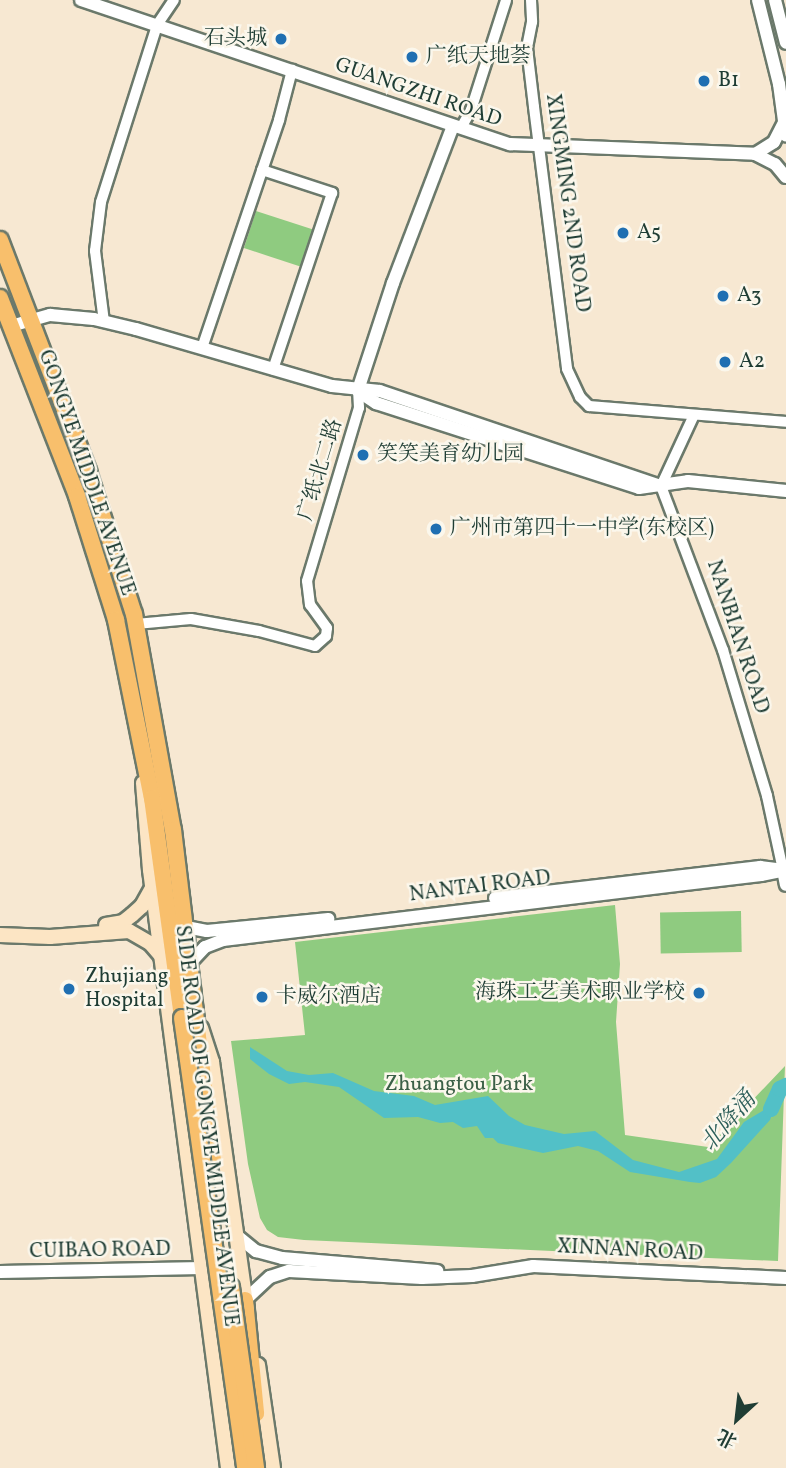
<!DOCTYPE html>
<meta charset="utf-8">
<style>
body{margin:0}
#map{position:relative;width:786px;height:1468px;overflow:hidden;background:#f7e8d2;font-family:Vollkorn,"Noto Serif SC",serif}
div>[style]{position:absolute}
.green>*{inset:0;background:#8fcb80;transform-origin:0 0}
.water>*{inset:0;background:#52c0c7}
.river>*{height:16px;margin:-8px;padding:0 8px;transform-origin:8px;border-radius:8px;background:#52c0c7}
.roads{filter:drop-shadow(2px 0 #6b796b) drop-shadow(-2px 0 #6b796b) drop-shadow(0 2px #6b796b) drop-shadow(0 -2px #6b796b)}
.minor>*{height:10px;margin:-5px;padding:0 5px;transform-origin:5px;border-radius:5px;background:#fff}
.tertiary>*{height:12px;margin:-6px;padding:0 6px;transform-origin:6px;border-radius:6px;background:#fff}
.secondary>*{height:14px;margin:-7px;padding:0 7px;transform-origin:7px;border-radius:7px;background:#fce5c4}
.primary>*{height:16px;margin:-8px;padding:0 8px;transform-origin:8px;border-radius:8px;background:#f8bf6c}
.bridges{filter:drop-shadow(2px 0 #6b796b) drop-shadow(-2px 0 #6b796b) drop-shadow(0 2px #6b796b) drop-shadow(0 -2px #6b796b)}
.primary-bridge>*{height:16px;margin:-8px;padding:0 8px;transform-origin:8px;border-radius:8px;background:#f8bf6c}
.dots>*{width:19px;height:19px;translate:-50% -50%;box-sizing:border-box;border:4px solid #fbf7ec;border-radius:50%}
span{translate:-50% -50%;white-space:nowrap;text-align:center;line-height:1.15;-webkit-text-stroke:5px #fbf7ec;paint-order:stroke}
.poi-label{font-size:21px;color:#1f3d34}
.right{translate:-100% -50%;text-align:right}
.left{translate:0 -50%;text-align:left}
.street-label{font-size:21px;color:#1f3d34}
.park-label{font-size:21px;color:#3b6047}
.water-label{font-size:23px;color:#2c5e59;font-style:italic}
.north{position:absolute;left:702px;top:1384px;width:70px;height:70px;-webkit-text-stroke:5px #fbf7ec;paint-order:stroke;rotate:207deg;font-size:19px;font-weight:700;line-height:28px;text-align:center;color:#1f3d34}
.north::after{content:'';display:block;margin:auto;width:24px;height:32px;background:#1f3d34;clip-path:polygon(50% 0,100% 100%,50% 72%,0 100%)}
</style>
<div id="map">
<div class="green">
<div style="left:256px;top:211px;width:60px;height:39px;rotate:18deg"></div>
<div style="clip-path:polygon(615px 905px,620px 964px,616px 1022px,625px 1135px,708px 1147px,785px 1066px,778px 1261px,304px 1240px,278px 1237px,267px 1230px,260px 1218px,248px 1164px,231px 1041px,305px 1035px,295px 942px)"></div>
<div style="left:741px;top:911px;width:41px;height:81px;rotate:89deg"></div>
</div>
<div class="water">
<div style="clip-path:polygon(250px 1047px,287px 1071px,309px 1075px,333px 1073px,374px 1091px,414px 1096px,435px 1105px,488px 1096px,509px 1116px,525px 1125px,564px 1134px,595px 1131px,633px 1160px,679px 1172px,717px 1159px,744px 1122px,769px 1107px,780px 1089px,781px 1092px,770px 1120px,731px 1163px,716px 1177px,700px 1183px,690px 1182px,630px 1172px,598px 1151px,578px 1146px,543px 1153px,498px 1143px,493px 1138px,485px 1138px,477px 1126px,463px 1128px,453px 1122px,440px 1123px,418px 1117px,384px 1118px,339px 1087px,305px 1082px,289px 1084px,269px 1074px,250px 1059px)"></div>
</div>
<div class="river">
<div style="left:771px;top:1109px;width:22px;rotate:-66deg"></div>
<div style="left:780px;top:1089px;width:7px;rotate:-27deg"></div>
</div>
<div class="roads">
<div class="minor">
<div style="left:531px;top:0;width:22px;rotate:87deg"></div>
<div style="left:532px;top:22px;width:26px;rotate:101deg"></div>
<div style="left:527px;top:48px;width:59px;rotate:83.2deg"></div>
<div style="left:534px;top:107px;width:264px;rotate:82.8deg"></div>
<div style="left:567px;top:369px;width:31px;rotate:65deg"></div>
<div style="left:580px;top:397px;width:13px;rotate:45deg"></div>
<div style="left:589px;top:406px;width:198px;rotate:4.6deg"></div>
<div style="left:461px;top:128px;width:21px;rotate:-61deg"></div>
<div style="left:471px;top:110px;width:115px;rotate:-72.3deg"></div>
<div style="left:262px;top:170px;width:74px;rotate:18.2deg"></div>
<div style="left:332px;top:193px;width:186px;rotate:108.5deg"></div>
<div style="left:104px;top:322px;width:72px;rotate:-97.2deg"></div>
<div style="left:95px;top:251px;width:49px;rotate:-83deg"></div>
<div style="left:101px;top:202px;width:186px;rotate:-72.4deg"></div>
<div style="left:157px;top:25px;width:30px;rotate:-56deg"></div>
<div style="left:202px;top:348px;width:241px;rotate:-71.3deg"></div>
<div style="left:279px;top:120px;width:52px;rotate:-75.4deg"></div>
<div style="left:694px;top:415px;width:78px;rotate:114.9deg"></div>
<div style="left:661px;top:486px;width:175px;rotate:69.3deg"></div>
<div style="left:723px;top:650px;width:152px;rotate:73.2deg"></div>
<div style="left:767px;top:796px;width:76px;rotate:77.8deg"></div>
<div style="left:136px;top:624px;width:55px;rotate:-5.2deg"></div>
<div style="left:191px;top:619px;width:69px;rotate:10deg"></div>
<div style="left:259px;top:631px;width:58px;rotate:15deg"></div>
<div style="left:315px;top:646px;width:15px;rotate:-42deg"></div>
<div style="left:326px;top:636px;width:8px;rotate:-83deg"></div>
<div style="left:327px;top:628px;width:29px;rotate:-126deg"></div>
<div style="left:310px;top:605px;width:24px;rotate:-97deg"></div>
<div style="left:307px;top:581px;width:181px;rotate:-73.3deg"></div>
<div style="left:359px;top:408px;width:18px;rotate:-93deg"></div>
</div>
<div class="tertiary">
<div style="left:81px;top:0;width:453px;rotate:18.6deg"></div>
<div style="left:510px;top:144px;width:245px;rotate:2.3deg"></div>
<div style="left:755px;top:154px;width:22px;rotate:27deg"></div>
<div style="left:775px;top:164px;width:17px;rotate:50deg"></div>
<div style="left:758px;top:0;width:87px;rotate:76deg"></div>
<div style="left:779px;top:84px;width:52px;rotate:82.3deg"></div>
<div style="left:775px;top:0;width:44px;rotate:75.7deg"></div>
<div style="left:755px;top:154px;width:22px;rotate:-32deg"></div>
<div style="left:774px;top:142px;width:22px;rotate:-63deg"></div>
<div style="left:11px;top:326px;width:41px;rotate:-15.8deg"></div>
<div style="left:50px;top:315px;width:44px;rotate:5.2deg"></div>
<div style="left:94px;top:319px;width:43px;rotate:13.4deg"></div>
<div style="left:136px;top:329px;width:204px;rotate:16.2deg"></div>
<div style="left:332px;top:386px;width:48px;rotate:5.9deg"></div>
<div style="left:380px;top:391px;width:297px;rotate:18.7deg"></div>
<div style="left:358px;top:390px;width:113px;rotate:-71.9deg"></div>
<div style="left:393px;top:283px;width:168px;rotate:-69.1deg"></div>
<div style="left:358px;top:391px;width:22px;rotate:34deg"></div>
<div style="left:376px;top:403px;width:276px;rotate:17.9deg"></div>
<div style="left:639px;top:488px;width:49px;rotate:-8.1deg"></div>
<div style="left:688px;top:481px;width:99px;rotate:5.8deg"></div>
<div style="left:783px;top:870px;width:15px;rotate:79deg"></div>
<div style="left:495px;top:898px;width:267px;rotate:-6.7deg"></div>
<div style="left:760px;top:867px;width:16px;rotate:7deg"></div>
<div style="left:186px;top:927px;width:21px;rotate:11deg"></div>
<div style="left:207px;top:931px;width:122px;rotate:-5.7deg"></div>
<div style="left:190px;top:963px;width:22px;rotate:-47deg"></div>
<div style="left:205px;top:947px;width:19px;rotate:-21deg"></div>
<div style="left:223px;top:940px;width:542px;rotate:-6.89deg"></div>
<div style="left:761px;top:875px;width:25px;rotate:-11deg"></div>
<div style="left:236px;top:1235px;width:26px;rotate:39deg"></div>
<div style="left:256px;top:1251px;width:27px;rotate:15deg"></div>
<div style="left:282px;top:1258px;width:156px;rotate:4.8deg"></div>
<div style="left:0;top:1272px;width:202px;rotate:-1.1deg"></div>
<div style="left:245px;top:1300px;width:34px;rotate:-43deg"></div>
<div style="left:270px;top:1277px;width:20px;rotate:-18deg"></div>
<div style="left:289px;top:1271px;width:133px;rotate:3deg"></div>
<div style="left:422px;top:1278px;width:50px;rotate:-2.3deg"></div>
<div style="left:472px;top:1276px;width:62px;rotate:-9.3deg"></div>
<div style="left:533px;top:1266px;width:253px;rotate:2.7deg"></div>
</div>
<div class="secondary">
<div style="left:143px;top:783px;width:87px;rotate:85.4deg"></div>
<div style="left:150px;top:870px;width:603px;rotate:82.57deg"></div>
<div style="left:106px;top:925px;width:17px;rotate:-10deg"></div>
<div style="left:123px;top:922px;width:11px;rotate:-38deg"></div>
<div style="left:132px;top:915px;width:13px;rotate:-42deg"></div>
<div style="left:142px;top:906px;width:23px;rotate:-61deg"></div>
<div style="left:0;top:935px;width:50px;rotate:2.3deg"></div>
<div style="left:50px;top:937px;width:79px;rotate:-4.3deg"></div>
<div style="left:129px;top:931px;width:24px;rotate:30deg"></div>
<div style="left:150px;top:943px;width:18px;rotate:49deg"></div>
<div style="left:201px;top:1028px;width:36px;rotate:72deg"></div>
<div style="left:212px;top:1062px;width:251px;rotate:82deg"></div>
<div style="left:258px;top:1365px;width:104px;rotate:81.7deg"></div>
</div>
<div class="primary">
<div style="left:0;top:240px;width:247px;rotate:69.1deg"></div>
<div style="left:88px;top:471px;width:150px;rotate:72.2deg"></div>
<div style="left:134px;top:614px;width:219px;rotate:79.8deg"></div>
<div style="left:173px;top:830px;width:333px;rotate:83.1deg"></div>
<div style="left:0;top:298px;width:212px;rotate:68.7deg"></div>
<div style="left:77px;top:496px;width:130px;rotate:72.5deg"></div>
<div style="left:116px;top:620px;width:182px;rotate:78.6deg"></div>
<div style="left:152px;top:798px;width:222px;rotate:82.2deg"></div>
<div style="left:245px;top:1300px;width:114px;rotate:84.4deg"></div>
</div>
</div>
<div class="bridges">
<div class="primary-bridge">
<div style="left:182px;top:1018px;width:454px;rotate:82deg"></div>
<div style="left:231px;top:1287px;width:183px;rotate:82.1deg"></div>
</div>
</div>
<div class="dots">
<div style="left:281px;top:39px;background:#1f6fb2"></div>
<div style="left:412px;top:57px;background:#1f6fb2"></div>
<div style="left:704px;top:81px;background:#1f6fb2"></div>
<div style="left:623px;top:233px;background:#1f6fb2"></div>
<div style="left:723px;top:296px;background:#1f6fb2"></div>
<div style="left:725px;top:362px;background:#1f6fb2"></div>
<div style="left:363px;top:455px;background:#1f6fb2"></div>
<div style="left:436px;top:529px;background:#1f6fb2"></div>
<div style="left:69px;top:989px;background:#1f6fb2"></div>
<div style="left:699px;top:993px;background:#1f6fb2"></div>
<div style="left:262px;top:997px;background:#1f6fb2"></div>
</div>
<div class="poi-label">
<span class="right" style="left:267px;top:39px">石头城</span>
<span class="left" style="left:426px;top:57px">广纸天地荟</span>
<span class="left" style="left:718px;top:81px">B1</span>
<span class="left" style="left:637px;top:233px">A5</span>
<span class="left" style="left:737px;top:296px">A3</span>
<span class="left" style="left:739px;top:362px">A2</span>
<span class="left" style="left:377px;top:455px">笑笑美育幼儿园</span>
<span class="left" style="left:450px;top:529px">广州市第四十一中学(东校区)</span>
<span class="left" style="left:85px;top:989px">Zhujiang<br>Hospital</span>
<span class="right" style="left:685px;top:993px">海珠工艺美术职业学校</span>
<span class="left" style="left:276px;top:997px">卡威尔酒店</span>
</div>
<div class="street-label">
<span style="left:418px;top:93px;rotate:19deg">GUANGZHI ROAD</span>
<span style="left:567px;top:203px;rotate:82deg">XINGMING 2ND ROAD</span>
<span style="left:321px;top:470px;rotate:-73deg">广纸北二路</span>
<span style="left:86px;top:473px;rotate:71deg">GONGYE MIDDLE AVENUE</span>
<span style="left:737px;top:637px;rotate:72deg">NANBIAN ROAD</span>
<span style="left:480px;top:887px;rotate:-7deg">NANTAI ROAD</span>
<span style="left:206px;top:1126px;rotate:83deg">SIDE ROAD OF GONGYE MIDDLE AVENUE</span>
<span style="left:100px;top:1251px;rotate:-1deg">CUIBAO ROAD</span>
<span style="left:630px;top:1251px;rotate:3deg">XINNAN ROAD</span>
</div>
<div class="park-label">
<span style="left:459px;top:1085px">Zhuangtou Park</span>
</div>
<div class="water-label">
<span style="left:729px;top:1122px;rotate:-49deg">北降涌</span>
</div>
<div class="north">北</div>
</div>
